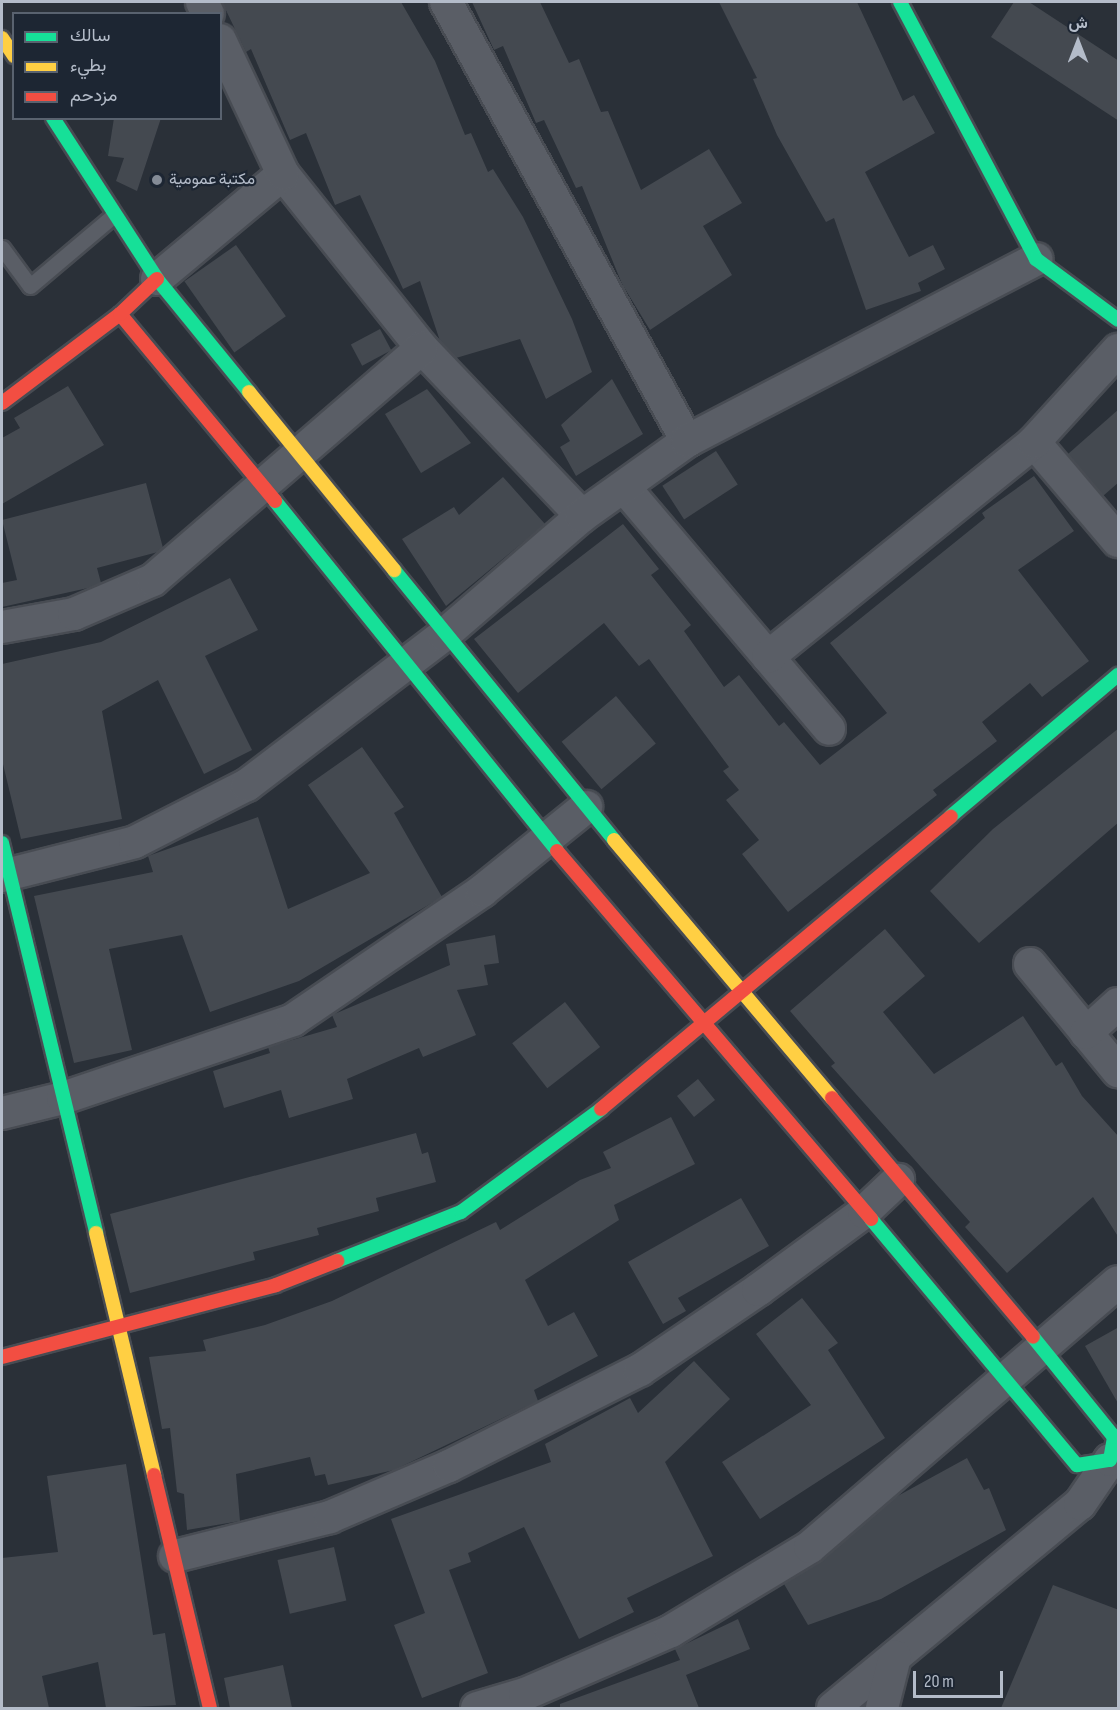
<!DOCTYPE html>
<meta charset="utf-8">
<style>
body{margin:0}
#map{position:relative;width:1120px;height:1710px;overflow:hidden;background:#2a3038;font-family:"Sofia Sans Condensed",Vazirmatn,sans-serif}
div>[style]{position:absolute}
.building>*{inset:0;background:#444950;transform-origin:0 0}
.roads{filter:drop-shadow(2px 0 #484c53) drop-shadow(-2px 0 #484c53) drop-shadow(0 2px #484c53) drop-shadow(0 -2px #484c53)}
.lane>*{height:15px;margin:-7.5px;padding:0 7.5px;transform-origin:7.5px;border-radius:7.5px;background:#5a5e66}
.street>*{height:32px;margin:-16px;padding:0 16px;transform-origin:16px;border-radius:16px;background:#5a5e66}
.fast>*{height:14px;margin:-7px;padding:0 7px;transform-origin:7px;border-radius:7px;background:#16e098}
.slow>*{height:14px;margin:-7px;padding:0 7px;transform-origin:7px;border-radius:7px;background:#ffcf43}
.jam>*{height:14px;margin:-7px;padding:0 7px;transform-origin:7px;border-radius:7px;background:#f24e42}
.dots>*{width:16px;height:16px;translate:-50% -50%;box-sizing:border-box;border:3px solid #1d2633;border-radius:50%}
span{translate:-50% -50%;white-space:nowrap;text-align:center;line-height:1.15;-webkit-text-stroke:4.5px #1d2633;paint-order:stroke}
.poi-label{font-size:16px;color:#b4bcc9}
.left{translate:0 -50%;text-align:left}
.frame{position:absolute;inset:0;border:3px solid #b4bcc9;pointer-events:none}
.legend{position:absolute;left:12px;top:12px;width:210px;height:108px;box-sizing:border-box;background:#1d2633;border:2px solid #59626f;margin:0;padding:8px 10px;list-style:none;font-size:18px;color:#b4bcc9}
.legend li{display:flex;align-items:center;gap:12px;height:30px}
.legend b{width:30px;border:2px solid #59626f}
.north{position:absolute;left:1048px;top:12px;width:60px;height:60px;-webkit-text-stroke:4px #1d2633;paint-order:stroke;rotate:0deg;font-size:16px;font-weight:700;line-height:24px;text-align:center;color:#b4bcc9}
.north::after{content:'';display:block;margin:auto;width:21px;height:27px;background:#b4bcc9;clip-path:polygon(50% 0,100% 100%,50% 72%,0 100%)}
.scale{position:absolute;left:913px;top:1671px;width:90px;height:27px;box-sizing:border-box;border:3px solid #b4bcc9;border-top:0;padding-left:8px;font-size:18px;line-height:21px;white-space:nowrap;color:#b4bcc9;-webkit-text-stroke:4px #1d2633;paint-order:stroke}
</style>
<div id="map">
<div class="building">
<div style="clip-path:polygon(222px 2px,401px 2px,435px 61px,465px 135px,471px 133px,488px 172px,493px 169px,523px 217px,572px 319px,592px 372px,546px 399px,520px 339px,456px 358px,440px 341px,420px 281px,403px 289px,360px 195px,335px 205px,306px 133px,290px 140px,251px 49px,246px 52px)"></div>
<div style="clip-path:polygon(472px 2px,540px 2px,569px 63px,579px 59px,601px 112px,608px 111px,641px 190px,709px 149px,742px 203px,703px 226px,732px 275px,650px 330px,622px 284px,582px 186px,576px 188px,544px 120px,536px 123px,503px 46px,494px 50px)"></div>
<div style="clip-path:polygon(719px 2px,857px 2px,903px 101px,914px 95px,935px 133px,865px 172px,909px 257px,933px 245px,945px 269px,918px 283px,921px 291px,866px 310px,834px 218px,826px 222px,777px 135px,753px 79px,757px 78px)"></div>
<div style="clip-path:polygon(1014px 2px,1029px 2px,1119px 61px,1119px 121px,991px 37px)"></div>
<div style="clip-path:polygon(114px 118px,161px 118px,137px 191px,116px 181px,124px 158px,108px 156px)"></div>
<div style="left:236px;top:245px;width:87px;height:63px;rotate:55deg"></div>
<div style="left:380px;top:329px;width:24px;height:33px;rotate:62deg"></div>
<div style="clip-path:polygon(612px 379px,643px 434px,576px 476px,560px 447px,570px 441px,561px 425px)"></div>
<div style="clip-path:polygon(68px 386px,104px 445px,2px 504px,2px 438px,20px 428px,14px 418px)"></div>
<div style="clip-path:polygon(427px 389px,471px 443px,421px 473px,385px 414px)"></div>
<div style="clip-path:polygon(1119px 409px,1119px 482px,1103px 496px,1068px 454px)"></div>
<div style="left:716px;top:451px;width:40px;height:64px;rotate:57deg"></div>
<div style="clip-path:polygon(1034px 476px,1074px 531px,1018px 570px,1089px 661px,1042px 697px,1030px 683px,982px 722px,997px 741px,933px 790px,937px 795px,788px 912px,742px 854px,759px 840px,726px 800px,739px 790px,723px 771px,729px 767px,649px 659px,639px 666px,604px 623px,518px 693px,474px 639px,623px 524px,659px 569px,651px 575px,691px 625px,684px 631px,724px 687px,739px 675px,779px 726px,784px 722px,820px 765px,887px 713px,830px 643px,985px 518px,982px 513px)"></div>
<div style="clip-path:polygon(503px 477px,545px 524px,446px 606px,402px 539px,454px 507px,459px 515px)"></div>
<div style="clip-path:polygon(146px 483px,163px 548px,158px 552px,97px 568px,101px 583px,88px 588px,2px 607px,2px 583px,17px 580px,2px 520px)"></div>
<div style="clip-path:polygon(230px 578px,258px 630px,205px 656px,252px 750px,204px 774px,158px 680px,102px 711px,122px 819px,21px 839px,2px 760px,2px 664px,101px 642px)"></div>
<div style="left:616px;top:696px;width:62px;height:71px;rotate:50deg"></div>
<div style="clip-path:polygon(1119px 728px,1119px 822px,979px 943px,930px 891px,993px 829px)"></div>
<div style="clip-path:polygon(362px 747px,404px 807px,394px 813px,442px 897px,299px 981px,210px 1012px,182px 935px,109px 949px,132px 1050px,74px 1063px,34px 896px,153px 872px,148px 856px,258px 817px,288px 909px,370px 873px,308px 785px)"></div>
<div style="clip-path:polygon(885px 929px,925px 976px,883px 1012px,934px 1074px,1023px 1016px,1056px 1066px,1062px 1062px,1082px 1096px,1119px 1137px,1119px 1238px,1093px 1197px,1007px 1273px,965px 1227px,970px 1222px,831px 1066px,835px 1063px,790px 1011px)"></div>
<div style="clip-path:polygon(495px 935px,499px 963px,484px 965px,488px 985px,457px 990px,476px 1035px,423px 1057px,419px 1048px,347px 1079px,353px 1099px,289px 1118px,281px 1090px,224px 1108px,213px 1071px,270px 1053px,268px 1047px,337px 1027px,332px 1015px,450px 965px,446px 944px)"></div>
<div style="left:565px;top:1002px;width:57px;height:67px;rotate:52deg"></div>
<div style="left:698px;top:1079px;width:27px;height:27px;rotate:51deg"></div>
<div style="clip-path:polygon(671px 1117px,695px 1164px,614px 1205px,619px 1220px,525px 1280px,548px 1326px,574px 1312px,598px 1356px,534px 1390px,538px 1401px,394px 1470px,328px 1485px,325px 1474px,315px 1476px,310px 1457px,236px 1474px,240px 1521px,187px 1530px,184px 1494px,177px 1492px,170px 1428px,162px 1429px,149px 1357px,206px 1351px,203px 1340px,265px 1325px,332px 1301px,496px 1222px,500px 1230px,580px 1180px,611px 1168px,603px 1152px)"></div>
<div style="clip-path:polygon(416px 1133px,422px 1154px,428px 1152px,436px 1182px,376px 1198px,379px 1211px,317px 1228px,319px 1235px,253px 1252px,255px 1260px,130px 1293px,110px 1214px)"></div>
<div style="clip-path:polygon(741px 1198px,769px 1246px,678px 1298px,686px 1311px,663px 1324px,628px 1262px)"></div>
<div style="clip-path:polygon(802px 1298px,838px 1343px,828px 1350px,885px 1438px,760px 1519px,722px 1462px,811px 1405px,756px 1334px)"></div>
<div style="clip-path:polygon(1119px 1327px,1119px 1405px,1085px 1346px)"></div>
<div style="clip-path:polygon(694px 1361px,730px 1399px,665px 1462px,713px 1556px,627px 1598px,634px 1612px,579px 1639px,524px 1527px,468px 1553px,471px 1562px,449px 1570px,488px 1673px,422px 1698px,394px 1625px,425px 1613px,391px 1519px,551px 1462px,545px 1444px,630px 1398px,638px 1413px)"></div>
<div style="clip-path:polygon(967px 1458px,984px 1490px,989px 1488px,1006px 1530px,881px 1599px,808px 1625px,784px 1584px,822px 1561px,894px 1498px)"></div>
<div style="clip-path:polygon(126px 1464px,153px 1635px,165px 1633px,176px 1705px,106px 1708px,98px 1662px,42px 1676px,49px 1708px,2px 1708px,2px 1558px,58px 1552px,47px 1476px)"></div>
<div style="left:334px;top:1547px;width:55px;height:58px;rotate:77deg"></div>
<div style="clip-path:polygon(1053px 1585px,1119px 1610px,1119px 1708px,1001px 1708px)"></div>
<div style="clip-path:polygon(738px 1619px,750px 1649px,686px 1675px,699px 1708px,560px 1708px,560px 1704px,680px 1660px,675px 1649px)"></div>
<div style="clip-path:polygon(283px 1665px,292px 1708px,230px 1708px,224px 1678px)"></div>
</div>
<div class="roads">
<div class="lane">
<div style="left:2px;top:248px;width:47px;rotate:53.6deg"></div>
<div style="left:30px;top:286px;width:110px;rotate:-40.2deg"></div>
</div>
<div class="street">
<div style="left:202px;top:2px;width:13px;rotate:63deg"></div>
<div style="left:446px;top:2px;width:501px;rotate:61.23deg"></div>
<div style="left:283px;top:174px;width:223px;rotate:51.4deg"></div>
<div style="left:422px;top:348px;width:232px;rotate:46.4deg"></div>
<div style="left:157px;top:279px;width:164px;rotate:-39.8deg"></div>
<div style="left:283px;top:174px;width:148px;rotate:-115.2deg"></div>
<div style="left:1034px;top:442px;width:130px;rotate:49.7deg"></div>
<div style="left:624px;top:487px;width:317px;rotate:49.7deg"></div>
<div style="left:2px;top:627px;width:73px;rotate:-10.2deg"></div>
<div style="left:74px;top:614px;width:86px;rotate:-23.3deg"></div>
<div style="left:153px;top:580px;width:355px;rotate:-40.8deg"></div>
<div style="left:768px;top:657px;width:342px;rotate:-38.9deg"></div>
<div style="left:1034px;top:442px;width:125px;rotate:-47.6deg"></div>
<div style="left:2px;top:876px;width:137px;rotate:-14.3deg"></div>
<div style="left:135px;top:842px;width:126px;rotate:-27deg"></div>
<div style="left:247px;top:785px;width:248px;rotate:-37.3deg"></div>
<div style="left:444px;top:635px;width:182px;rotate:-40.8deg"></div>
<div style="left:582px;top:516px;width:129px;rotate:-35.5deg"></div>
<div style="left:687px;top:441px;width:394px;rotate:-27.5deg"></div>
<div style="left:1030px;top:964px;width:139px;rotate:50.6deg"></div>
<div style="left:1086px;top:1033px;width:43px;rotate:-42.2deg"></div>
<div style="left:2px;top:1113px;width:63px;rotate:-13.8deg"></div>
<div style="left:63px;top:1098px;width:243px;rotate:-18.7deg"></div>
<div style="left:293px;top:1020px;width:229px;rotate:-34.3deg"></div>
<div style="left:482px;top:891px;width:134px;rotate:-38.9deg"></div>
<div style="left:175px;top:1556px;width:160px;rotate:-14.1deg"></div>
<div style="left:330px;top:1517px;width:129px;rotate:-23.2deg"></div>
<div style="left:449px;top:1466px;width:214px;rotate:-26.7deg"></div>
<div style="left:640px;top:1370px;width:143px;rotate:-34.1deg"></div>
<div style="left:758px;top:1290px;width:132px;rotate:-36.3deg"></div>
<div style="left:864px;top:1212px;width:47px;rotate:-43.3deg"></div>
<div style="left:477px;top:1708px;width:50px;rotate:-16.3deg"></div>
<div style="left:525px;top:1694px;width:159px;rotate:-23.3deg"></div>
<div style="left:671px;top:1631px;width:162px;rotate:-31.1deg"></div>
<div style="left:810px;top:1547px;width:406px;rotate:-40.7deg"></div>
<div style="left:833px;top:1708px;width:320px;rotate:-39.6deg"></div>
<div style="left:1080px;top:1504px;width:53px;rotate:-55.7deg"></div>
<div style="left:1110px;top:1460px;width:8px;rotate:-14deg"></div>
<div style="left:882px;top:1708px;width:53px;rotate:-75.7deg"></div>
</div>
<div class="fast">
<div style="left:900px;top:2px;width:291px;rotate:62.1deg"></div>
<div style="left:1036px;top:259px;width:102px;rotate:36.6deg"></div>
<div style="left:53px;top:118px;width:192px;rotate:57.1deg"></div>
<div style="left:157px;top:279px;width:146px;rotate:50.8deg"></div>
<div style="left:275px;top:501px;width:449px;rotate:51.1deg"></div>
<div style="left:394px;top:570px;width:348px;rotate:50.8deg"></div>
<div style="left:951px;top:816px;width:219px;rotate:-40.2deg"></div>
<div style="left:2px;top:843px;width:401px;rotate:76.4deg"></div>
<div style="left:871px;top:1219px;width:321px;rotate:50.1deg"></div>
<div style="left:1077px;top:1465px;width:33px;rotate:-9deg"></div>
<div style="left:1110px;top:1460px;width:23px;rotate:-80deg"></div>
<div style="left:1114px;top:1437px;width:129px;rotate:-129deg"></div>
<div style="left:337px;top:1261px;width:133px;rotate:-21.6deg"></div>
<div style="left:461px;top:1212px;width:174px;rotate:-36.3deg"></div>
</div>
<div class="slow">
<div style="left:2px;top:38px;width:22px;rotate:56deg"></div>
<div style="left:249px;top:392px;width:230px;rotate:50.8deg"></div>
<div style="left:614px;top:840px;width:338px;rotate:49.8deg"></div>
<div style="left:96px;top:1233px;width:249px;rotate:76.5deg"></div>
</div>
<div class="jam">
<div style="left:120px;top:314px;width:243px;rotate:50.3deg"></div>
<div style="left:2px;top:403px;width:148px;rotate:-37deg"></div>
<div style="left:120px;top:314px;width:51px;rotate:-43.4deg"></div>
<div style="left:557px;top:851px;width:484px;rotate:49.5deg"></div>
<div style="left:832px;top:1098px;width:312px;rotate:49.9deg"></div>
<div style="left:601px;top:1109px;width:456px;rotate:-39.9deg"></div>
<div style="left:2px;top:1357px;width:283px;rotate:-14.7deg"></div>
<div style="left:276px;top:1285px;width:66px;rotate:-21.5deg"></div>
<div style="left:154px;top:1475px;width:240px;rotate:76.5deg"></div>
</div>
</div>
<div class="dots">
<div style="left:157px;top:180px;background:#848b96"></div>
</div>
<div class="poi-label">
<span class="left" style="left:169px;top:180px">مكتبة عمومية</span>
</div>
<div class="frame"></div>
<ul class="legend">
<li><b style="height:8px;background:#16e098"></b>سالك</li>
<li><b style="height:8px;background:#ffcf43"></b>بطيء</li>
<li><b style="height:8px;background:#f24e42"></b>مزدحم</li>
</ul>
<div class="north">ش</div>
<div class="scale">20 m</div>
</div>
